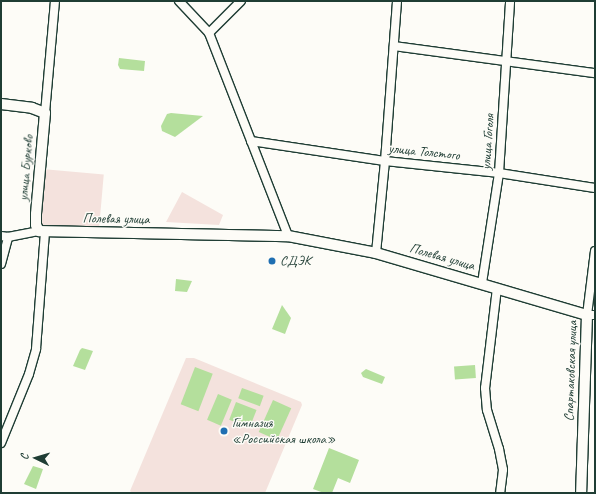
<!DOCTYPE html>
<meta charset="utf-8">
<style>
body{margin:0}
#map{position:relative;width:596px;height:494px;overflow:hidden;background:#fdfcf7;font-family:Caveat,sans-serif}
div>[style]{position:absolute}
.built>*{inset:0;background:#f4e2dd;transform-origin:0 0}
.green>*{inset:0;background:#b4df9c;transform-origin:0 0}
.roads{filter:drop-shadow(1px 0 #1f3d34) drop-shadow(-1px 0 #1f3d34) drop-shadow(0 1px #1f3d34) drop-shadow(0 -1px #1f3d34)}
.minor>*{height:8px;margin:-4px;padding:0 4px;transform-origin:4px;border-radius:4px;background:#fdfcf7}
.tertiary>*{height:10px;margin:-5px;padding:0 5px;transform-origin:5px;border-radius:5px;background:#fdfcf7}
.dots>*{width:11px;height:11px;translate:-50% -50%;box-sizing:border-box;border:2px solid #fdfcf7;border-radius:50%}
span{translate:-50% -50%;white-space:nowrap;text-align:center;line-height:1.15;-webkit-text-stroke:3px #fdfcf7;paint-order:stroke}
.street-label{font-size:14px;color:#1f3d34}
.poi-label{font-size:14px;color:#1f3d34}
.left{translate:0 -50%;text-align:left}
.frame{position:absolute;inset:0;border:2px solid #1f3d34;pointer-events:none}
.north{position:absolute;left:16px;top:438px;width:40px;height:40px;-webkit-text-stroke:3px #fdfcf7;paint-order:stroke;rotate:275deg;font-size:11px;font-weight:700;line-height:16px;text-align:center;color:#1f3d34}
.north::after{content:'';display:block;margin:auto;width:14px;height:18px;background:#1f3d34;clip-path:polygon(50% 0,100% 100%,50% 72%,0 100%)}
</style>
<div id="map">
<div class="built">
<div style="left:42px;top:169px;width:62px;height:57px;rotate:5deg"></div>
<div style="clip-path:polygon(182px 192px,223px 215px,219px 225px,166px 222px)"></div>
<div style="clip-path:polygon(186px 358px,194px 358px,301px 402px,302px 405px,265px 493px,132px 493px,130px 491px)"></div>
</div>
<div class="green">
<div style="clip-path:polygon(119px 58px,145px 61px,144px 71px,120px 69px,118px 65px)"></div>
<div style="clip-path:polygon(171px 113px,203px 116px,175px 137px,162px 131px,161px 126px,167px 114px)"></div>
<div style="clip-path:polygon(176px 279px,192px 281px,187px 292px,175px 291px)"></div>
<div style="clip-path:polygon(282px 305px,291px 318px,285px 334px,272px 329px)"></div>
<div style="clip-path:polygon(82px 348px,93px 351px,85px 370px,73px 366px,80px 350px)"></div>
<div style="left:475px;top:365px;width:13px;height:21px;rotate:86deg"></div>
<div style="left:195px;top:367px;width:19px;height:40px;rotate:21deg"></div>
<div style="clip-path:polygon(366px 369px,385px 377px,382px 384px,363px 377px,361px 373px)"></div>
<div style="left:242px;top:388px;width:23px;height:11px;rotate:20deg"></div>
<div style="left:218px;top:394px;width:15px;height:28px;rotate:23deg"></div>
<div style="left:273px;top:400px;width:20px;height:35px;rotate:24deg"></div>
<div style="left:236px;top:402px;width:22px;height:19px;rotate:21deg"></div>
<div style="clip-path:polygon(329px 448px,359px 460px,350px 483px,338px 478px,332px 493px,324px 493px,313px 489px)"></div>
<div style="clip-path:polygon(33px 466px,43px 469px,36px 489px,24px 484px)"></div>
</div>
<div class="roads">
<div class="minor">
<div style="left:179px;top:1px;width:44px;rotate:46.8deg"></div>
<div style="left:209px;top:33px;width:218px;rotate:68.7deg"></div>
<div style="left:209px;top:33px;width:45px;rotate:-45deg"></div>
<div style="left:394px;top:46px;width:203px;rotate:7.7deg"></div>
<div style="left:45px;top:113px;width:112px;rotate:-84.9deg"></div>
<div style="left:251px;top:141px;width:135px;rotate:8.5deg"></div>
<div style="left:385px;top:161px;width:115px;rotate:6deg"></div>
<div style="left:499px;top:173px;width:97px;rotate:8.9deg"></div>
<div style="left:1px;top:236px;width:7px;rotate:8deg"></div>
<div style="left:8px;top:237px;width:32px;rotate:-11deg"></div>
<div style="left:595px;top:251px;width:64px;rotate:97.1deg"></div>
<div style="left:587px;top:315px;width:8px"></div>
<div style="left:376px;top:253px;width:92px;rotate:-84.4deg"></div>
<div style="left:385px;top:161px;width:160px;rotate:-85.7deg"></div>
<div style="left:1px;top:264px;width:28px;rotate:-75deg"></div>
<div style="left:482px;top:283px;width:111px;rotate:-81.2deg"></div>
<div style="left:499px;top:173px;width:172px;rotate:-86.3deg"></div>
<div style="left:497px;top:288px;width:101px;rotate:96.8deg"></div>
<div style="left:485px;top:388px;width:22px;rotate:85deg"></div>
<div style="left:487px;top:410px;width:41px;rotate:72.9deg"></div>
<div style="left:499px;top:449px;width:21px;rotate:79deg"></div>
<div style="left:503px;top:470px;width:23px;rotate:97deg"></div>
<div style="left:1px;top:443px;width:74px;rotate:-67.9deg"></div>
<div style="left:29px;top:374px;width:26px;rotate:-74deg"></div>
<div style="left:36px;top:349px;width:117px;rotate:-85.6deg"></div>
</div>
<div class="tertiary">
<div style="left:1px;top:104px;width:31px;rotate:7deg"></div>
<div style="left:32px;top:108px;width:14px;rotate:21deg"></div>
<div style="left:45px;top:113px;width:101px;rotate:95.1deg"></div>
<div style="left:36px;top:214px;width:11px;rotate:90deg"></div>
<div style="left:36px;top:225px;width:7px;rotate:63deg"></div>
<div style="left:39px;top:231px;width:249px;rotate:1.2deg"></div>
<div style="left:288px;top:236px;width:90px;rotate:10.9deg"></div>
<div style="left:376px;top:253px;width:220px;rotate:16.4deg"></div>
<div style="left:587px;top:315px;width:178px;rotate:91.9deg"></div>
</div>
</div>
<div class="dots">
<div style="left:272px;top:261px;background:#1f6fb2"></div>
<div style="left:224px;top:431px;background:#1f6fb2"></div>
</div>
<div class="street-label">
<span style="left:488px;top:142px;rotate:-86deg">улица Гоголя</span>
<span style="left:424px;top:152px;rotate:6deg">улица Толстого</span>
<span style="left:26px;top:168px;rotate:-85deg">улица Бурково</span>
<span style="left:116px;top:219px;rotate:1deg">Полевая улица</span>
<span style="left:442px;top:257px;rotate:16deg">Полевая улица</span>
<span style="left:571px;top:371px;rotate:-88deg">Спартаковская улица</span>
</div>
<div class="poi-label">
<span class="left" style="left:280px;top:261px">СДЭК</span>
<span class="left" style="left:232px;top:431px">Гимназия<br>«Российская школа»</span>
</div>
<div class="frame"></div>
<div class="north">С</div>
</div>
